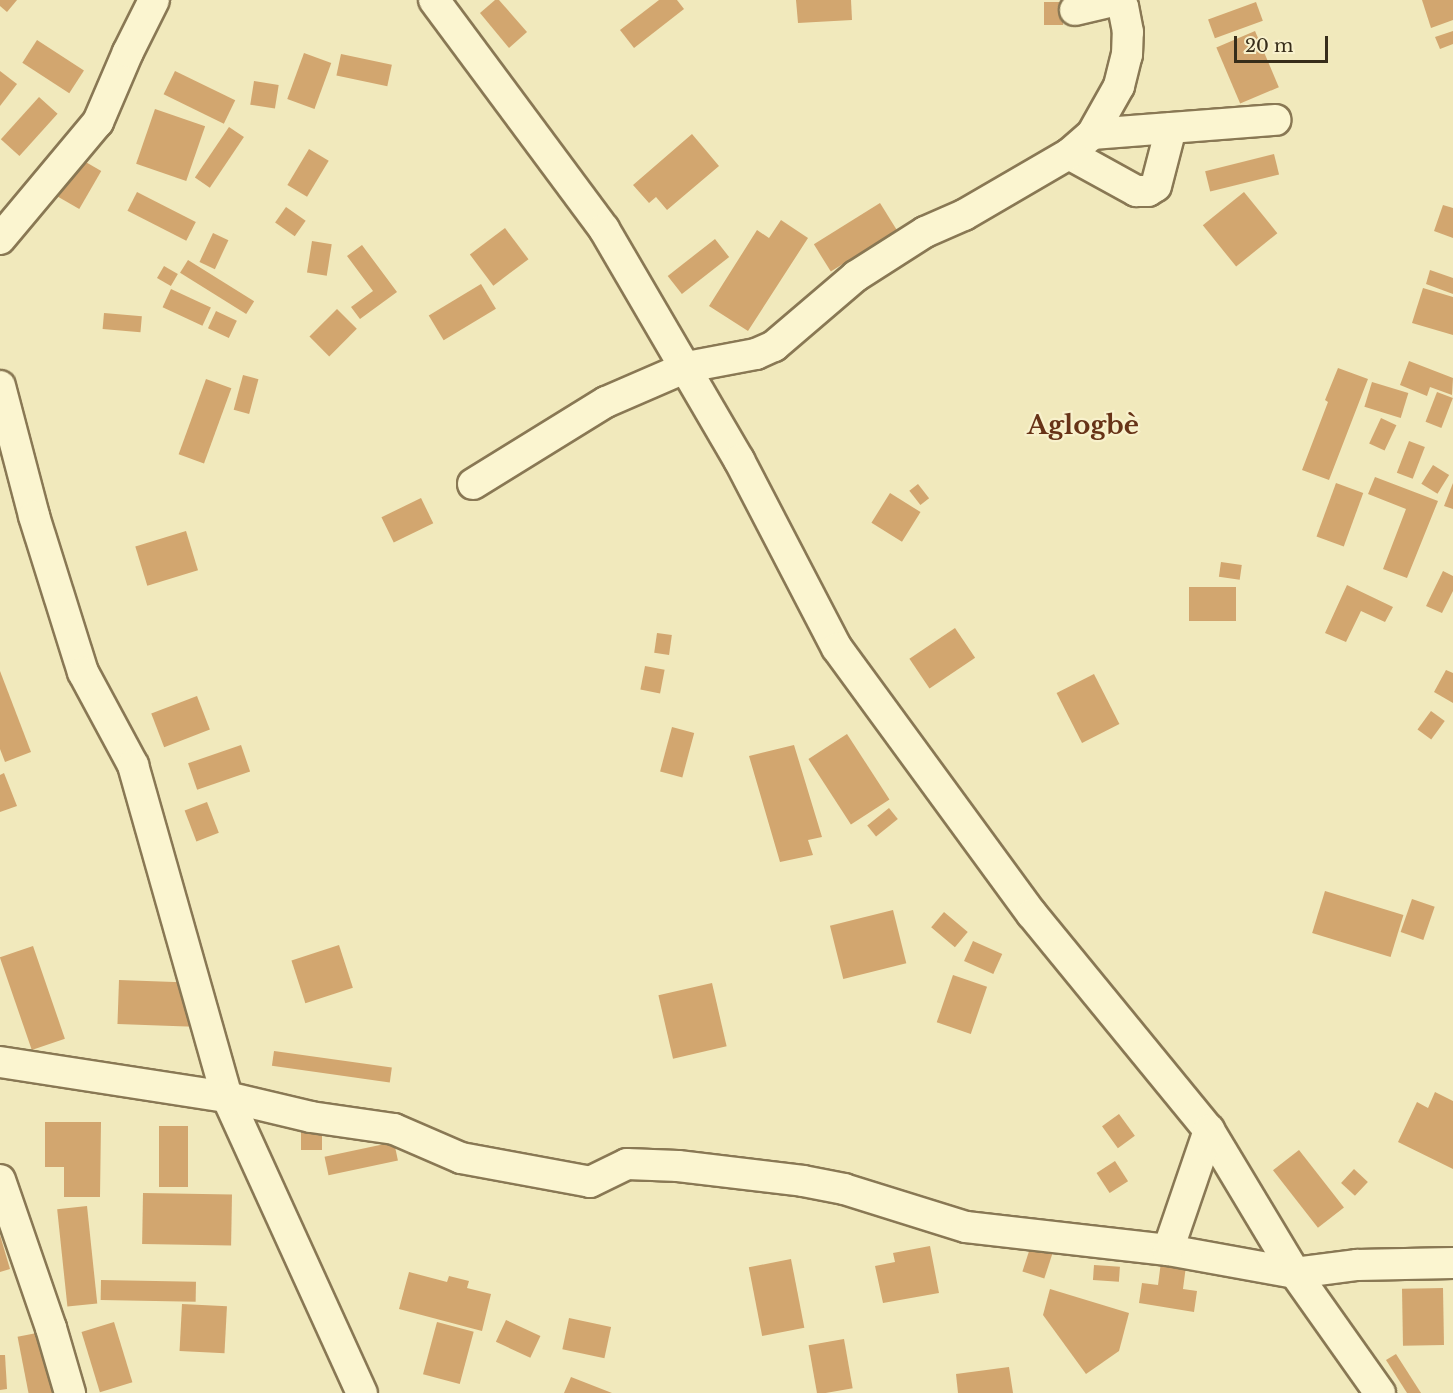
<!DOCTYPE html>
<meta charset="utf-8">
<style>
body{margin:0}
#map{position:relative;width:1453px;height:1393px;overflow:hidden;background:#f1e9bc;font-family:"Libre Baskerville",serif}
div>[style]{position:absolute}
.building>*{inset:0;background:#d2a66f;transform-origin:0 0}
.roads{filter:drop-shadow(2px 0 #897854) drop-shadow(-2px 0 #897854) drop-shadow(0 2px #897854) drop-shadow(0 -2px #897854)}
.street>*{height:30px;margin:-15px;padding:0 15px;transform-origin:15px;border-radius:15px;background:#fbf5d0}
span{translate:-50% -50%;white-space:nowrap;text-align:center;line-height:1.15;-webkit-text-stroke:4.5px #f8f1cc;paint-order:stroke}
.district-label{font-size:26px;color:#673317;font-weight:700}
.scale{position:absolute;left:1234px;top:36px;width:94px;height:27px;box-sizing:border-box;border:3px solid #372d1a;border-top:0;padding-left:8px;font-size:18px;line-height:21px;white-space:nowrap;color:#372d1a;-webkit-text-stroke:4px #f8f1cc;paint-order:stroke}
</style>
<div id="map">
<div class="building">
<div style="clip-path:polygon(0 0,17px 0,7px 12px,0 6px)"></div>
<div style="clip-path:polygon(495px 0,499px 0,527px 32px,509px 48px,480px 13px)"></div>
<div style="clip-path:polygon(659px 0,677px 0,684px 9px,634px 48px,620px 30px)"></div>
<div style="clip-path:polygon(796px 0,851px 0,852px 20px,798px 23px)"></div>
<div style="clip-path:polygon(1422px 0,1453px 0,1453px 20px,1431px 28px)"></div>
<div style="left:1044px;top:2px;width:19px;height:23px"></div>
<div style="left:1256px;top:2px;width:20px;height:51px;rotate:70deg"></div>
<div style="left:1255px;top:31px;width:61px;height:42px;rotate:67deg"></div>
<div style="clip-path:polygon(1453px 31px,1453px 44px,1440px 49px,1435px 37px)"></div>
<div style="left:37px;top:40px;width:56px;height:27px;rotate:33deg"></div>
<div style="left:304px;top:53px;width:29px;height:49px;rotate:20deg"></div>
<div style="left:341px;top:54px;width:52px;height:22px;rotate:12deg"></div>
<div style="clip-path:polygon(0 71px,17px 84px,0 106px)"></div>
<div style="left:175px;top:71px;width:67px;height:26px;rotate:26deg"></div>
<div style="left:254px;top:81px;width:25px;height:24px;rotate:9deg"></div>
<div style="left:39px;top:97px;width:25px;height:57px;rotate:42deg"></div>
<div style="left:155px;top:109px;width:53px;height:58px;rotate:19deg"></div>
<div style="left:229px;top:127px;width:18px;height:61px;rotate:34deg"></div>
<div style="clip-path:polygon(692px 134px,719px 166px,667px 210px,656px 197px,649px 203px,633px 185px)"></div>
<div style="left:309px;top:149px;width:23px;height:42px;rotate:31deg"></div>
<div style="left:1274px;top:154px;width:21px;height:71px;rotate:76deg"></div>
<div style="left:77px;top:157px;width:28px;height:44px;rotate:30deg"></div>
<div style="left:137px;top:192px;width:66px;height:21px;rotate:27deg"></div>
<div style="left:1244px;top:192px;width:53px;height:53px;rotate:51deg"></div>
<div style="left:880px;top:203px;width:32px;height:78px;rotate:58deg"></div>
<div style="clip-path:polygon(1443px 205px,1453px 208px,1453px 238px,1434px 231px)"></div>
<div style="left:286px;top:207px;width:24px;height:19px;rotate:35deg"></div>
<div style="clip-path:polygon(781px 220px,808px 238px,748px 331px,709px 306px,757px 230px,769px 238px)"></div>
<div style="left:505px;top:228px;width:39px;height:44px;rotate:53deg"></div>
<div style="left:213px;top:233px;width:17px;height:32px;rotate:25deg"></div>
<div style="left:715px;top:239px;width:23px;height:60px;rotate:52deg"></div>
<div style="left:312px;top:241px;width:20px;height:32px;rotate:9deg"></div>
<div style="clip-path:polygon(362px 245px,397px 292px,360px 319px,351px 307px,373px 291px,347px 256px)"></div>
<div style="left:188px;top:260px;width:78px;height:15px;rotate:32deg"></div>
<div style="left:164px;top:266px;width:16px;height:14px;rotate:30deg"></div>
<div style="clip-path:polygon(1430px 270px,1453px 278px,1453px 294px,1426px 284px)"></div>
<div style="left:481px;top:284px;width:29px;height:61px;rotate:59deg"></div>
<div style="clip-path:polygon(1423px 288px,1453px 297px,1453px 335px,1412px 323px)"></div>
<div style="left:171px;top:289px;width:44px;height:20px;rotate:25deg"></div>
<div style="left:337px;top:309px;width:28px;height:39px;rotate:45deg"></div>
<div style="left:216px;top:311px;width:23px;height:19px;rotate:25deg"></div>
<div style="left:104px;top:313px;width:38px;height:16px;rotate:5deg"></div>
<div style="clip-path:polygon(1409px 361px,1453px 378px,1452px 395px,1430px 387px,1427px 396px,1400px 385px)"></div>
<div style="clip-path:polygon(1338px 368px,1368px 379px,1329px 480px,1302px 470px,1328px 402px,1325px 400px)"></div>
<div style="left:243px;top:375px;width:16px;height:36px;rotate:15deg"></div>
<div style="left:206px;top:379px;width:27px;height:80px;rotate:20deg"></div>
<div style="left:1372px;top:382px;width:38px;height:26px;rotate:17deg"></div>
<div style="left:1437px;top:392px;width:17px;height:32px;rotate:21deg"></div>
<div style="left:1381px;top:418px;width:17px;height:28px;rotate:25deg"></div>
<div style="left:1409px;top:441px;width:17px;height:34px;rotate:21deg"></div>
<div style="left:1433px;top:465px;width:19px;height:22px;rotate:32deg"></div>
<div style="clip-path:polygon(1375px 477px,1438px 501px,1407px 578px,1383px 569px,1406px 509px,1368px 494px)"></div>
<div style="left:1336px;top:483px;width:29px;height:57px;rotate:20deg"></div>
<div style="clip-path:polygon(1453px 483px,1453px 509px,1444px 506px)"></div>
<div style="left:918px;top:484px;width:18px;height:11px;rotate:52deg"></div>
<div style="left:890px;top:493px;width:36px;height:35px;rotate:32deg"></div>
<div style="left:421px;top:498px;width:28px;height:44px;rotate:64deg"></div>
<div style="left:186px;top:531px;width:41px;height:53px;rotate:73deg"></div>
<div style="left:1221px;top:562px;width:21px;height:15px;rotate:8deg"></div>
<div style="clip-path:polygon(1443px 571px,1453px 576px,1453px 591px,1442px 613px,1426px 606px)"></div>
<div style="clip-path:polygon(1347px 585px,1393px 607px,1385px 622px,1361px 611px,1346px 642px,1325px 633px)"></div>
<div style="left:1189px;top:587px;width:47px;height:34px"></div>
<div style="left:955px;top:628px;width:36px;height:55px;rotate:56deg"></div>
<div style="left:657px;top:633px;width:15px;height:20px;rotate:8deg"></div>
<div style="left:645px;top:666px;width:20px;height:24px;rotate:11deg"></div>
<div style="clip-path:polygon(1446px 670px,1453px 673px,1453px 703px,1434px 692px)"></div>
<div style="clip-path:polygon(0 671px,31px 752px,5px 762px,0 749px)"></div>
<div style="left:1094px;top:674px;width:56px;height:42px;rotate:63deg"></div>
<div style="left:197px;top:696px;width:36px;height:49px;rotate:69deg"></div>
<div style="left:1431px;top:711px;width:17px;height:23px;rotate:36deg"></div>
<div style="left:672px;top:727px;width:23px;height:46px;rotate:15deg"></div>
<div style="left:847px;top:734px;width:78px;height:46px;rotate:57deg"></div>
<div style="left:241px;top:745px;width:28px;height:56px;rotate:71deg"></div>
<div style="clip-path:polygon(794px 745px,822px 837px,808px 840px,813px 855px,780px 862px,749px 756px)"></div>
<div style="clip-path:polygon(4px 773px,17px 806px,0 812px,0 775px)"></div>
<div style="left:207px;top:802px;width:33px;height:24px;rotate:69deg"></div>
<div style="left:889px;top:808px;width:14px;height:28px;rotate:51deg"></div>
<div style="left:1325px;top:891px;width:82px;height:44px;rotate:17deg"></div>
<div style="left:1412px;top:899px;width:24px;height:35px;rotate:19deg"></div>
<div style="left:893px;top:910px;width:55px;height:65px;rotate:76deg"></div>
<div style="left:944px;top:912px;width:31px;height:20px;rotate:40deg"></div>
<div style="left:973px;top:941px;width:32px;height:22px;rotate:24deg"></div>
<div style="left:339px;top:945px;width:45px;height:50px;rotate:72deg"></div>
<div style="left:33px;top:946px;width:98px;height:35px;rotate:71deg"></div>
<div style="left:953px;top:975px;width:36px;height:50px;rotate:19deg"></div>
<div style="left:119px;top:980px;width:76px;height:44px;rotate:2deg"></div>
<div style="left:712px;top:983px;width:65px;height:55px;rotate:77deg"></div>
<div style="left:274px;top:1051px;width:119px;height:15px;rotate:8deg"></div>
<div style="clip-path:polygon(1435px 1092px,1453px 1101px,1453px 1169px,1398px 1142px,1417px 1102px,1428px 1108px)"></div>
<div style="left:1119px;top:1114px;width:27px;height:21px;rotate:54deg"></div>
<div style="clip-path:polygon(45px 1122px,101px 1122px,100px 1197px,64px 1197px,64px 1167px,45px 1167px)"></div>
<div style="left:159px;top:1126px;width:29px;height:61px"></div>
<div style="left:301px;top:1131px;width:21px;height:19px"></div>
<div style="left:394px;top:1142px;width:19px;height:71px;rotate:78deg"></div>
<div style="left:1299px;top:1150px;width:73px;height:33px;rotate:52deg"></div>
<div style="left:1115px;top:1161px;width:24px;height:22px;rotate:57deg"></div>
<div style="left:1354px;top:1169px;width:19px;height:19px;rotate:43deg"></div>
<div style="left:143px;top:1193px;width:89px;height:51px;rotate:1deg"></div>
<div style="left:87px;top:1206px;width:98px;height:30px;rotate:84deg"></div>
<div style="clip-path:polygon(0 1235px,10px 1269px,0 1272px)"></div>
<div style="left:1032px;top:1242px;width:23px;height:31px;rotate:18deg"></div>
<div style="clip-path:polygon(930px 1246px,939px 1293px,883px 1303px,875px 1266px,895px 1262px,893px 1253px)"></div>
<div style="left:791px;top:1259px;width:70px;height:43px;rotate:79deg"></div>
<div style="clip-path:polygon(1161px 1262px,1186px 1266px,1183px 1289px,1197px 1291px,1194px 1312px,1139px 1303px,1142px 1283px,1158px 1285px)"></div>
<div style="left:1094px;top:1265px;width:26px;height:15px;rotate:4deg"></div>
<div style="clip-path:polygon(409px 1272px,447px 1282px,449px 1276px,469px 1281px,467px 1288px,491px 1294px,482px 1331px,399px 1309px)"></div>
<div style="left:101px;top:1280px;width:95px;height:20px;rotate:1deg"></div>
<div style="left:1443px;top:1288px;width:57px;height:41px;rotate:89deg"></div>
<div style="clip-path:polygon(1050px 1289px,1129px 1313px,1119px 1351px,1086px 1374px,1043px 1315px)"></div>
<div style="left:182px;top:1304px;width:45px;height:47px;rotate:3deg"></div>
<div style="left:569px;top:1318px;width:43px;height:32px;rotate:12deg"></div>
<div style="left:506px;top:1320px;width:38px;height:24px;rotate:25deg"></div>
<div style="left:114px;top:1322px;width:63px;height:34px;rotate:73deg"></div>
<div style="left:437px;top:1322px;width:38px;height:54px;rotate:15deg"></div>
<div style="left:47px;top:1331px;width:63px;height:30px;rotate:79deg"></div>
<div style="left:844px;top:1339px;width:50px;height:36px;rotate:80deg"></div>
<div style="clip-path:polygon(1396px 1354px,1421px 1393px,1407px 1393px,1386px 1360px)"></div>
<div style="clip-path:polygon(0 1355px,5px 1355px,7px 1389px,0 1390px)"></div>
<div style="clip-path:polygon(1009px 1367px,1013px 1393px,958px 1393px,956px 1374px)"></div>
<div style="clip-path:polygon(571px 1377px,612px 1393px,564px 1393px)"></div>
</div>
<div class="roads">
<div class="street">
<div style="left:434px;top:0;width:285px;rotate:53.4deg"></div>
<div style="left:604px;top:229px;width:268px;rotate:59.7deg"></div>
<div style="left:739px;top:460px;width:212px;rotate:62.5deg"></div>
<div style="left:837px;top:648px;width:330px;rotate:53.8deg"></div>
<div style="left:1032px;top:914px;width:279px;rotate:50.7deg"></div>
<div style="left:1209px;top:1130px;width:167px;rotate:59deg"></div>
<div style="left:1295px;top:1273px;width:147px;rotate:54.7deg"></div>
<div style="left:1075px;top:10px;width:43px;rotate:-13.4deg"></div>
<div style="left:1092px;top:134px;width:184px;rotate:-4.4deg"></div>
<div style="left:1069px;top:154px;width:77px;rotate:28.9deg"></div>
<div style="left:1136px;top:191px;width:12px"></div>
<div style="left:1148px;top:191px;width:9px;rotate:-32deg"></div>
<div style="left:1156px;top:186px;width:60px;rotate:-75.5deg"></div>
<div style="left:0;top:239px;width:153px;rotate:-50.1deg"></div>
<div style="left:98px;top:122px;width:76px;rotate:-66.8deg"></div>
<div style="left:128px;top:52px;width:58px;rotate:-63.4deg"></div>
<div style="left:0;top:386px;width:134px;rotate:75.3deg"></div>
<div style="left:34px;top:516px;width:164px;rotate:72.6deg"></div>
<div style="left:83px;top:672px;width:106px;rotate:61.7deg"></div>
<div style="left:133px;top:765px;width:345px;rotate:74.2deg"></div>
<div style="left:227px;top:1097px;width:325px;rotate:65.5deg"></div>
<div style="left:473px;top:484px;width:156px;rotate:-31.7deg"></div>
<div style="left:606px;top:402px;width:88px;rotate:-23.4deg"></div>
<div style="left:687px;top:367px;width:70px;rotate:-10.7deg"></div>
<div style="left:756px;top:354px;width:20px;rotate:-24deg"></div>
<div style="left:774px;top:346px;width:108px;rotate:-40.5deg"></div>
<div style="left:856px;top:276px;width:82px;rotate:-32.5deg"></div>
<div style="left:925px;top:232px;width:43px;rotate:-23.6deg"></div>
<div style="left:964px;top:215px;width:121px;rotate:-30.2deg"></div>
<div style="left:1069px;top:154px;width:30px;rotate:-41deg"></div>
<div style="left:1092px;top:134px;width:55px;rotate:-60.6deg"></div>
<div style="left:1119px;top:86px;width:32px;rotate:-76deg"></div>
<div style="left:1127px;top:55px;width:23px;rotate:-88deg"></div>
<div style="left:1128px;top:32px;width:25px;rotate:-101deg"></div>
<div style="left:1123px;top:7px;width:9px;rotate:-131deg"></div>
<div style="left:0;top:1062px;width:230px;rotate:8.8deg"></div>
<div style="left:227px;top:1097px;width:86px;rotate:13.4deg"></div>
<div style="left:311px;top:1117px;width:84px;rotate:8.2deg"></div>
<div style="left:394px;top:1129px;width:73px;rotate:23.4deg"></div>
<div style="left:461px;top:1158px;width:131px;rotate:10.5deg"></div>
<div style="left:590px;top:1182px;width:41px;rotate:-25.9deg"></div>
<div style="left:627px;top:1164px;width:51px;rotate:2.2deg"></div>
<div style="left:678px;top:1166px;width:126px;rotate:6.8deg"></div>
<div style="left:803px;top:1181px;width:42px;rotate:11deg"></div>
<div style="left:844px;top:1189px;width:128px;rotate:17.3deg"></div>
<div style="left:966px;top:1227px;width:203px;rotate:6.5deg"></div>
<div style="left:1168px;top:1250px;width:129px;rotate:10.3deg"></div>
<div style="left:1295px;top:1273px;width:63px;rotate:-7.4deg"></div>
<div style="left:1357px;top:1265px;width:96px;rotate:-1.2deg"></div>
<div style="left:0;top:1180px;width:157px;rotate:71deg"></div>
<div style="left:51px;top:1328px;width:68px;rotate:73.7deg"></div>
<div style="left:1168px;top:1250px;width:127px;rotate:-71.1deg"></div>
</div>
</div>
<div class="district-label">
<span style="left:1083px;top:426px">Aglogbè</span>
</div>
<div class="scale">20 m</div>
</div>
